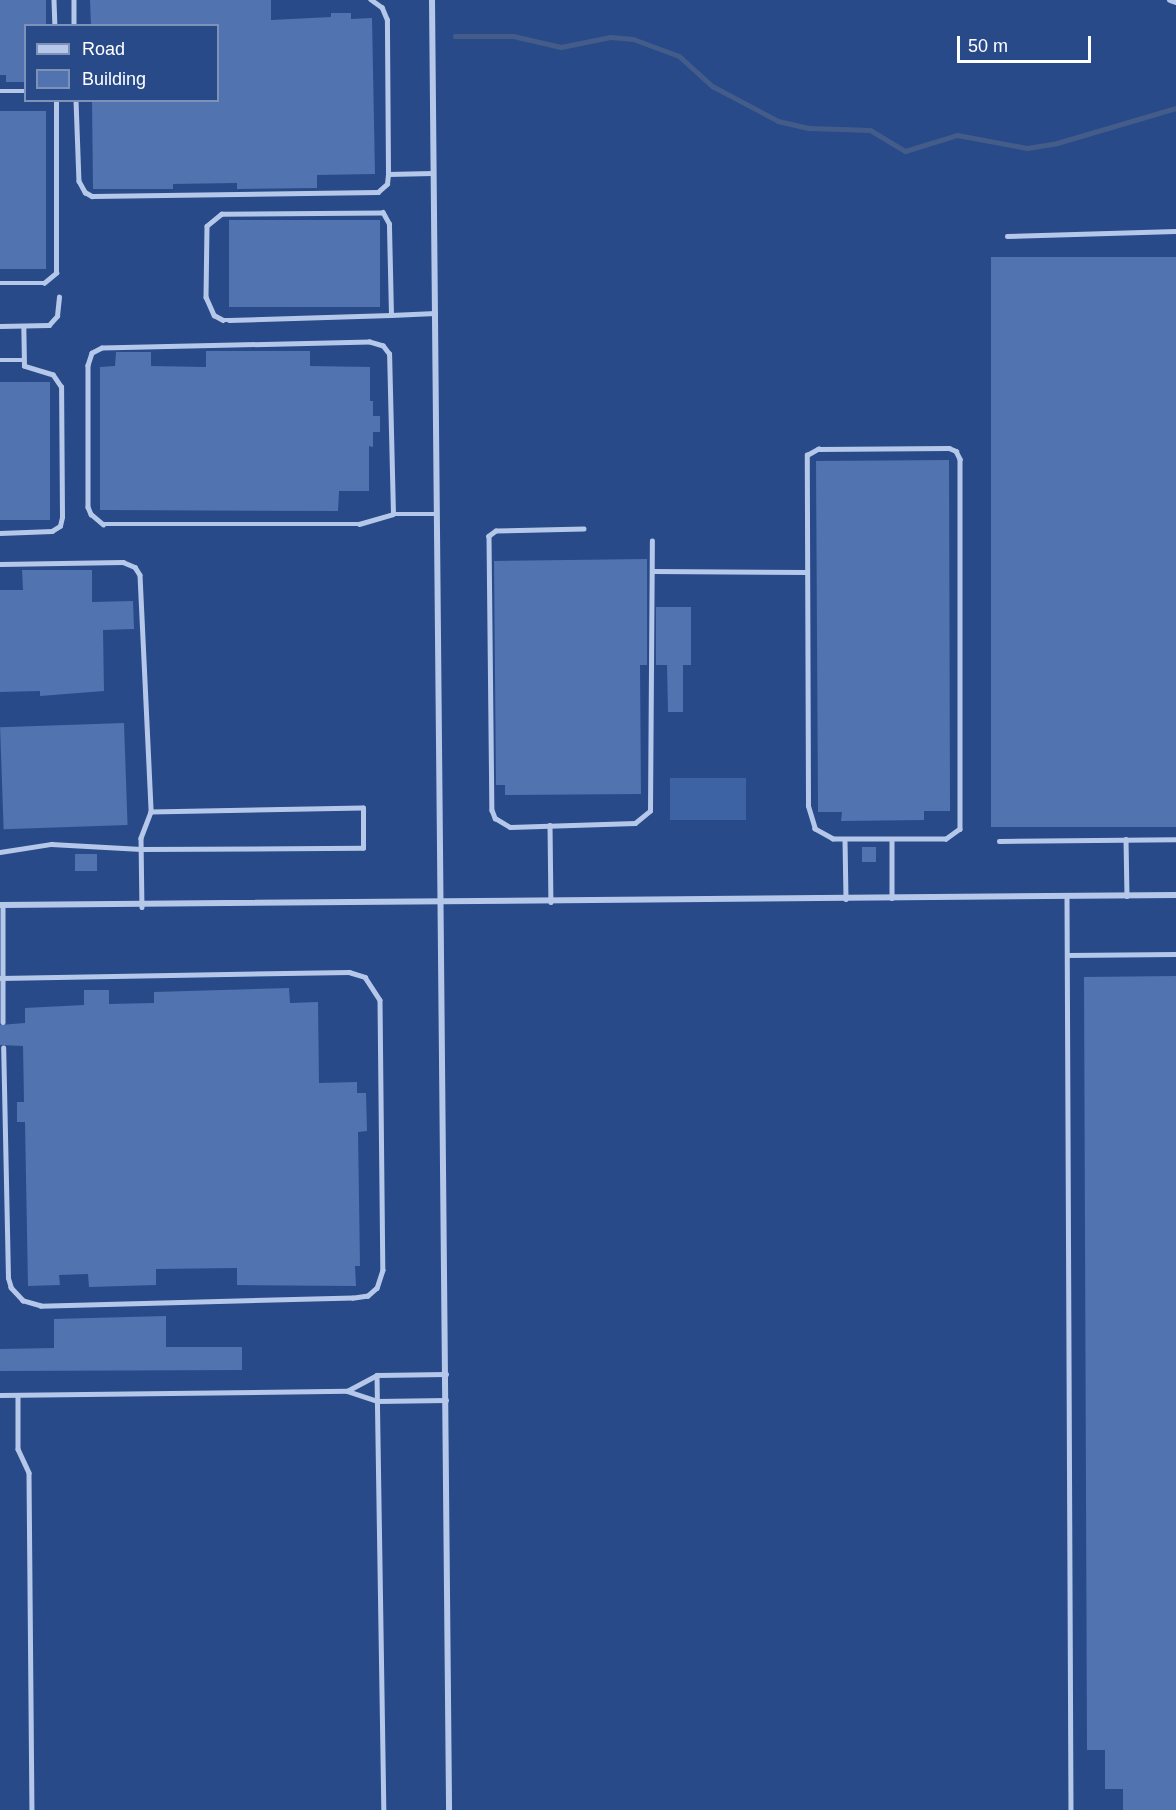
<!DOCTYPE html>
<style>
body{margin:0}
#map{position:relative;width:1176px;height:1810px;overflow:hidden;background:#284a89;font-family:Helvetica,sans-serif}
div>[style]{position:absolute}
.green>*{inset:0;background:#3d63a5;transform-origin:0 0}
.stream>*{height:5px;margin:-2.5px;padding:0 2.5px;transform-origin:2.5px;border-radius:2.5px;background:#445c89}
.building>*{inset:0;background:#5173b0;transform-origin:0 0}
.service>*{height:4.5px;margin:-2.25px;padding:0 2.25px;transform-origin:2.25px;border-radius:2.25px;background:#b5c8e9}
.minor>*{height:6px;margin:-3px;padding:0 3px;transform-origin:3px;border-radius:3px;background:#b5c8e9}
span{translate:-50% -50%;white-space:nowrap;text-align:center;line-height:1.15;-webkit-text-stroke:4.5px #284a89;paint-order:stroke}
.legend{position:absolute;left:24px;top:24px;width:195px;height:78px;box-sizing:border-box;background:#284a89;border:2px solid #7e92b8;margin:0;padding:8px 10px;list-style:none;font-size:18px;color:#fff}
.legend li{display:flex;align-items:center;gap:12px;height:30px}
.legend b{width:30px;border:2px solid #7e92b8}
.scale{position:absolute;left:957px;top:36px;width:134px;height:27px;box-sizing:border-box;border:3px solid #fff;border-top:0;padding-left:8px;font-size:18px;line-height:21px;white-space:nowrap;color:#fff;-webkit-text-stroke:4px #284a89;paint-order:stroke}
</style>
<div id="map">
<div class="green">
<div style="left:670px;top:778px;width:76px;height:42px"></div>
</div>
<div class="stream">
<div style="left:455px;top:36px;width:58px"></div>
<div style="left:513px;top:36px;width:49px;rotate:12.9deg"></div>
<div style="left:561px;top:47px;width:50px;rotate:-11.5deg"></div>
<div style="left:610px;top:37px;width:23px;rotate:5deg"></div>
<div style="left:633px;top:39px;width:49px;rotate:20.3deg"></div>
<div style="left:679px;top:56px;width:45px;rotate:42.3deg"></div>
<div style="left:712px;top:86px;width:75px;rotate:27.9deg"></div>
<div style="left:778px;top:121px;width:32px;rotate:13deg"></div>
<div style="left:809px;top:128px;width:61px;rotate:1.9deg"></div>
<div style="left:870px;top:130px;width:41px;rotate:31deg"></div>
<div style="left:905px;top:151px;width:54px;rotate:-17.1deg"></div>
<div style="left:957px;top:135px;width:71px;rotate:10.5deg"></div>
<div style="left:1027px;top:148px;width:30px;rotate:-9deg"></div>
<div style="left:1057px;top:143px;width:124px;rotate:-16.4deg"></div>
</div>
<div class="building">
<div style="clip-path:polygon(0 0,46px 0,46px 26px,26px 26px,26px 82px,6px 82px,6px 75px,0 75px)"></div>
<div style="clip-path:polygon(90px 0,271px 0,271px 20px,331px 17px,331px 13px,351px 13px,351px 19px,372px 18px,375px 174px,317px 175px,317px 188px,237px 189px,237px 183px,173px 184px,173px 189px,93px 189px,92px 100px,218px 100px,218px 26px,91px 26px)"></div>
<div style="left:0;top:111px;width:46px;height:158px"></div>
<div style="left:380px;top:220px;width:87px;height:151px;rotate:90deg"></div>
<div style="left:1176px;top:257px;width:570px;height:185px;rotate:90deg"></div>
<div style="clip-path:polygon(206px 351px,310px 351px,310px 366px,370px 367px,370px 401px,373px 401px,373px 416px,380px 416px,380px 432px,373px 432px,373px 447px,369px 446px,369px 491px,339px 491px,338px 511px,100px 510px,100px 367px,115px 366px,116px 352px,151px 352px,151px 366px,206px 367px)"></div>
<div style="left:0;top:382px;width:50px;height:138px"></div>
<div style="clip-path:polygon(949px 460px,950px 811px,924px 811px,924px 820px,841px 821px,842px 812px,818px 812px,816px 461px)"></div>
<div style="clip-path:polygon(647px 559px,647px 665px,640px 665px,641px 794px,505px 795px,505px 785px,496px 785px,494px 561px)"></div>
<div style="clip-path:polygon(22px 570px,92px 570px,92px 602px,133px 601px,134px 629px,103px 630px,104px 691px,40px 696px,40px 691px,0 692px,0 590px,23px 590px)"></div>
<div style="clip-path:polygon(656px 607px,691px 607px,691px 665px,683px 665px,683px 712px,668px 712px,667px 665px,656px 665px)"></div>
<div style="left:124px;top:723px;width:102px;height:124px;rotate:88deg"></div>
<div style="left:862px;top:847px;width:14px;height:15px"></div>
<div style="left:75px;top:854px;width:22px;height:17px"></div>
<div style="clip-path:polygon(1176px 976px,1176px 1810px,1123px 1810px,1123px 1789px,1105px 1789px,1105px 1750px,1087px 1750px,1084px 977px)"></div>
<div style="clip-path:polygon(289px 988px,290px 1003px,318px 1002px,319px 1083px,357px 1082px,357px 1093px,366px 1093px,367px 1131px,358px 1132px,360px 1266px,355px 1266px,356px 1286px,237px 1285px,237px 1268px,156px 1269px,156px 1285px,89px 1287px,88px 1274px,59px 1275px,60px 1285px,28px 1286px,25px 1122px,17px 1122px,17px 1102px,24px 1102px,23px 1046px,0 1045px,0 1025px,25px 1023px,25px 1008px,84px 1005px,84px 990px,109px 990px,109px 1004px,154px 1003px,154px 992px)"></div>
<div style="clip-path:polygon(166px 1316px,166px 1347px,242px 1347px,242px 1370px,0 1371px,0 1349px,54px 1348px,54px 1319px)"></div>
</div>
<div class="service">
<div style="left:54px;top:0;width:26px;rotate:88deg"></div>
<div style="left:74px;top:0;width:26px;rotate:90deg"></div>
<div style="left:0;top:91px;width:26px"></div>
<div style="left:76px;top:100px;width:81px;rotate:87.9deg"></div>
<div style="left:79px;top:181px;width:13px;rotate:61deg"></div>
<div style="left:85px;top:192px;width:8px;rotate:30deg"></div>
<div style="left:92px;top:196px;width:286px;rotate:-0.8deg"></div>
<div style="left:378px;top:192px;width:12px;rotate:-42deg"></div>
<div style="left:387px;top:184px;width:10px;rotate:-84deg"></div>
<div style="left:388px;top:174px;width:154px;rotate:-90.4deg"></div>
<div style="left:387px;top:20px;width:13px;rotate:-113deg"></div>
<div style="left:382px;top:8px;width:14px;rotate:-144deg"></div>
<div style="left:388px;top:174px;width:44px;rotate:-1.3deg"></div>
<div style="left:1007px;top:236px;width:169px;rotate:-1.7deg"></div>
<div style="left:0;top:283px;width:44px"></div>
<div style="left:44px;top:283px;width:16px;rotate:-40deg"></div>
<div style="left:56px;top:273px;width:173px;rotate:-90deg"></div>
<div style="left:391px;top:315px;width:91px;rotate:-91.3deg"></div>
<div style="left:389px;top:224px;width:13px;rotate:-119deg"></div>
<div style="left:383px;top:213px;width:161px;rotate:179.6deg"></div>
<div style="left:222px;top:214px;width:19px;rotate:141deg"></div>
<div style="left:207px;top:226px;width:71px;rotate:90.8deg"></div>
<div style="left:206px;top:297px;width:20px;rotate:66deg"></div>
<div style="left:214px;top:315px;width:10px;rotate:29deg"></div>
<div style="left:223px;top:320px;width:6px"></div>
<div style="left:229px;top:320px;width:162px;rotate:-1.8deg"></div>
<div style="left:391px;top:315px;width:44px;rotate:-2.6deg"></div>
<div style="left:0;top:326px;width:49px;rotate:-1.2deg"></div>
<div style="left:49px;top:325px;width:12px;rotate:-48deg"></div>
<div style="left:57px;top:316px;width:19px;rotate:-84deg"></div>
<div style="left:0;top:360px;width:22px"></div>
<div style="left:949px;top:448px;width:8px;rotate:23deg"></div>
<div style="left:956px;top:451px;width:9px;rotate:63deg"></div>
<div style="left:960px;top:459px;width:370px;rotate:90deg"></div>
<div style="left:960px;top:829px;width:17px;rotate:144deg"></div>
<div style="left:946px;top:839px;width:113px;rotate:180deg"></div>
<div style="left:833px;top:839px;width:21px;rotate:-151deg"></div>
<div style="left:815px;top:829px;width:24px;rotate:-107deg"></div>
<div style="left:808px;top:806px;width:351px;rotate:-90.2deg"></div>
<div style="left:807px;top:455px;width:13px;rotate:-29deg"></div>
<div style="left:818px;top:449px;width:131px;rotate:-0.4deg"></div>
<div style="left:393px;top:514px;width:160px;rotate:-91.4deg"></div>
<div style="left:389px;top:354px;width:10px;rotate:-127deg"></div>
<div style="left:383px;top:346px;width:14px;rotate:-163deg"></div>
<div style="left:370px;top:342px;width:268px;rotate:178.7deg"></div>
<div style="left:102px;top:348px;width:11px;rotate:153deg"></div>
<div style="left:92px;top:353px;width:13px;rotate:108deg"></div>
<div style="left:88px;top:365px;width:142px;rotate:90deg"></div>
<div style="left:88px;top:507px;width:8px;rotate:67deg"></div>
<div style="left:91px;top:514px;width:16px;rotate:40deg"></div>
<div style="left:103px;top:524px;width:256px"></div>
<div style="left:359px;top:524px;width:35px;rotate:-16deg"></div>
<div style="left:393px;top:514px;width:44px"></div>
<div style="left:584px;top:529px;width:88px;rotate:178.7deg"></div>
<div style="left:496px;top:531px;width:9px;rotate:144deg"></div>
<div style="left:489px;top:536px;width:274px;rotate:89.4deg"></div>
<div style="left:492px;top:810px;width:9px;rotate:69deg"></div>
<div style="left:495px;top:818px;width:17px;rotate:31deg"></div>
<div style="left:510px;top:827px;width:125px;rotate:-1.8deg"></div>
<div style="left:635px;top:823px;width:19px;rotate:-39deg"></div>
<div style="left:650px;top:811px;width:270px;rotate:-89.6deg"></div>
<div style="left:0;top:533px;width:52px;rotate:-2.2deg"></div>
<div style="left:52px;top:531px;width:9px;rotate:-32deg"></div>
<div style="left:60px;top:526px;width:9px;rotate:-77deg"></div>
<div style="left:62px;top:517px;width:130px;rotate:-90.4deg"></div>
<div style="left:61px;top:387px;width:14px;rotate:-124deg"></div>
<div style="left:53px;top:375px;width:30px;rotate:-163deg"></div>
<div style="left:24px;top:366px;width:39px;rotate:-91deg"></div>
<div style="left:0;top:564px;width:123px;rotate:-0.9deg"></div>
<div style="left:123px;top:562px;width:13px;rotate:23deg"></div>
<div style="left:135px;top:567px;width:9px;rotate:58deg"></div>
<div style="left:140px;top:575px;width:237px;rotate:87.3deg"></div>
<div style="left:151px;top:812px;width:28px;rotate:111deg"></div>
<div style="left:141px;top:838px;width:69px;rotate:89.2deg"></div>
<div style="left:653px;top:571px;width:154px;rotate:0.4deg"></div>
<div style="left:550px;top:825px;width:77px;rotate:89.3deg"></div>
<div style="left:892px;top:839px;width:59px;rotate:90deg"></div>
<div style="left:1126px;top:839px;width:57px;rotate:89deg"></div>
<div style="left:845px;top:840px;width:59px;rotate:89deg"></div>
<div style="left:999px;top:841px;width:177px;rotate:-0.6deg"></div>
<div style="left:0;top:852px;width:52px;rotate:-8.9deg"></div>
<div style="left:51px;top:844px;width:90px;rotate:3.2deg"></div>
<div style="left:141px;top:849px;width:222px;rotate:-0.3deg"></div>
<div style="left:363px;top:848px;width:40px;rotate:-90deg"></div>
<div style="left:363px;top:808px;width:212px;rotate:178.9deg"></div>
<div style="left:1067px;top:896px;width:914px;rotate:89.75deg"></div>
<div style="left:3px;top:905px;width:117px;rotate:90deg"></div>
<div style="left:1067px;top:955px;width:109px;rotate:-0.5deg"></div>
<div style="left:0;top:978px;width:349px;rotate:-1deg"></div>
<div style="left:349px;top:972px;width:17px;rotate:17deg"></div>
<div style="left:365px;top:977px;width:27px;rotate:57deg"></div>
<div style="left:380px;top:1000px;width:270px;rotate:89.4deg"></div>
<div style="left:383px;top:1270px;width:19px;rotate:108deg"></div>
<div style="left:377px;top:1288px;width:12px;rotate:138deg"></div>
<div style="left:368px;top:1296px;width:15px;rotate:172deg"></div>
<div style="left:353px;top:1298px;width:312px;rotate:178.5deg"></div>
<div style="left:41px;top:1306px;width:19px;rotate:-164deg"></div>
<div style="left:23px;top:1301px;width:18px;rotate:-133deg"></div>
<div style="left:11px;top:1288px;width:10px;rotate:-107deg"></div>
<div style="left:8px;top:1278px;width:230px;rotate:-91.2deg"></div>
<div style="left:377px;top:1375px;width:435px;rotate:89.1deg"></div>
<div style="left:347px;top:1391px;width:34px;rotate:-28deg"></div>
<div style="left:377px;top:1375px;width:69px;rotate:-0.8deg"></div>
<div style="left:0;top:1395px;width:347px;rotate:-0.7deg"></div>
<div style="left:347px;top:1391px;width:32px;rotate:18deg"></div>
<div style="left:377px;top:1401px;width:69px;rotate:-0.8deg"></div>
<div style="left:18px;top:1395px;width:54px;rotate:90deg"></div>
<div style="left:18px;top:1449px;width:26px;rotate:65deg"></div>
<div style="left:29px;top:1473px;width:337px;rotate:89.5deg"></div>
</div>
<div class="minor">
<div style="left:432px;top:0;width:1810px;rotate:89.46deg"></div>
<div style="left:1170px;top:0;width:6px;rotate:18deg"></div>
<div style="left:0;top:905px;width:1176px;rotate:-0.49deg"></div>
</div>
<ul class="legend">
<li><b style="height:8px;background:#b5c8e9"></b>Road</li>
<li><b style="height:16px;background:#5173b0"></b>Building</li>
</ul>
<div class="scale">50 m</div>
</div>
